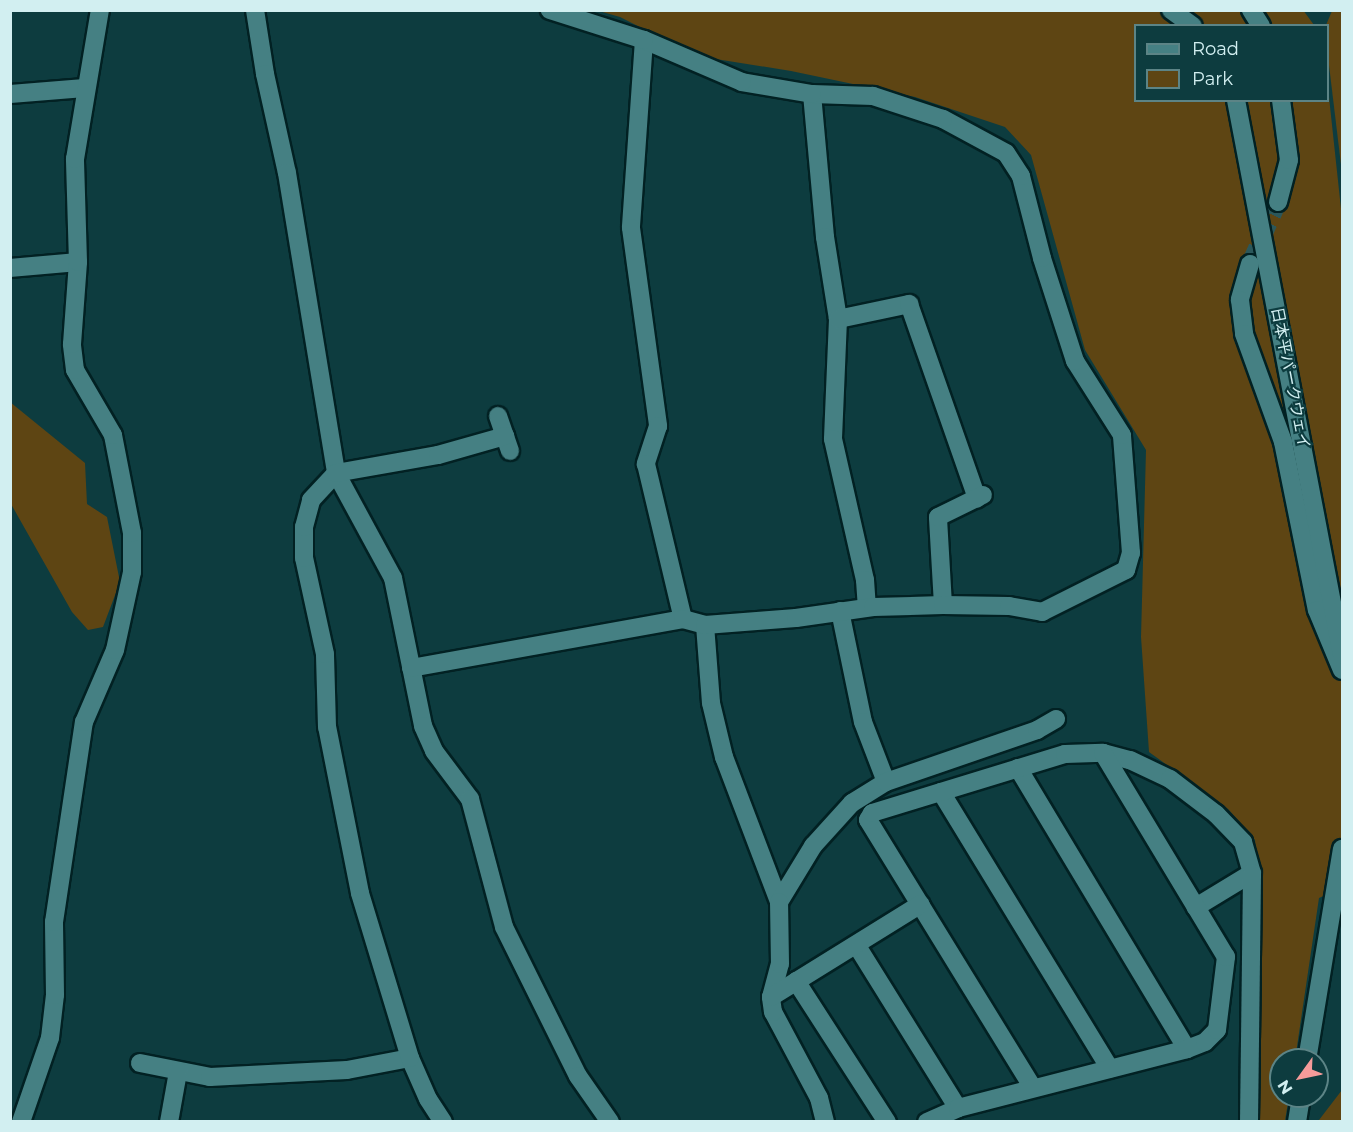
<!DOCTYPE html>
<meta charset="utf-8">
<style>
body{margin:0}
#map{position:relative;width:1353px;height:1132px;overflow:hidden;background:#0d3c3f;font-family:Montserrat,"Noto Sans JP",sans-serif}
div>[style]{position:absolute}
.green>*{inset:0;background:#5e4513}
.street-tunnel>*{height:18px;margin-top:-9px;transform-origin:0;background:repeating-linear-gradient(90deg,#2b575a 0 18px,transparent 0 27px)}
.roads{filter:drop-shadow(2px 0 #022123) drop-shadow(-2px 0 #022123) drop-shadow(0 2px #022123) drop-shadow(0 -2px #022123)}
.street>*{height:18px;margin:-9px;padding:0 9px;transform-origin:9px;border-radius:9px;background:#458083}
.secondary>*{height:18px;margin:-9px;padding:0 9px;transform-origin:9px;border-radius:9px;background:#458083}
span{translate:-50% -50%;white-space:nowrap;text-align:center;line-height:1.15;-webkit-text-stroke:4.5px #0d3c3f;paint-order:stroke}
.street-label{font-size:16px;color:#d2eff1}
.frame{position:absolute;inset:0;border:12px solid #d2eff1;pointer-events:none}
.legend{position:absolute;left:1134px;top:24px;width:195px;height:78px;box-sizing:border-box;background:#0d3c3f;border:2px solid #5c8486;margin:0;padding:8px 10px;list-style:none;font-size:18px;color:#d2eff1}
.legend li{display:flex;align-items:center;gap:12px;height:30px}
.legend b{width:30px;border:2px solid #5c8486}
.north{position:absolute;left:1269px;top:1048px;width:60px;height:60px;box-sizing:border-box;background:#0d3c3f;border:2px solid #5c8486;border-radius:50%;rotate:237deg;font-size:16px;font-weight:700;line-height:24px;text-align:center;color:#d2eff1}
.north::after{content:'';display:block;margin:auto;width:21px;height:27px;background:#f59b9a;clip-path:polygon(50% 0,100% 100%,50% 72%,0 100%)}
</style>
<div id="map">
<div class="green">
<div style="clip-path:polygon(1303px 10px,1314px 25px,1136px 26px,1136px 100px,1328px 100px,1328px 86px,1329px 97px,1342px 218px,1342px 888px,1319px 898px,1295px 1060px,1281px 1060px,1281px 1096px,1289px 1096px,1285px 1121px,1255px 1121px,1260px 1054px,1257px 979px,1262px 924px,1255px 840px,1228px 809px,1149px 752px,1141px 637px,1146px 450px,1085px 350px,1031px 155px,1005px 127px,915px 97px,791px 71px,697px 56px,620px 17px,599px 11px)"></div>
<div style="clip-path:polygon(1332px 11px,1342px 11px,1342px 173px,1328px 57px,1326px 25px)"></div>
<div style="clip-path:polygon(10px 402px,85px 463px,87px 504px,107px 517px,120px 582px,103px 627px,88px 630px,72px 612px,11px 504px)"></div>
<div style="clip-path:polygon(1342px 1090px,1342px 1121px,1318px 1121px,1319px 1120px)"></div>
</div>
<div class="street-tunnel">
<div style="left:1250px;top:264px;width:68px;rotate:-65.7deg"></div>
</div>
<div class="roads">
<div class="street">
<div style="left:255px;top:10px;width:65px;rotate:81.1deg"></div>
<div style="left:265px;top:74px;width:101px;rotate:77.5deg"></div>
<div style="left:287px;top:173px;width:304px;rotate:80.7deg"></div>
<div style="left:336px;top:473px;width:119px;rotate:61.5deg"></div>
<div style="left:393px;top:578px;width:151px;rotate:78.5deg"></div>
<div style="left:423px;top:726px;width:27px;rotate:66deg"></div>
<div style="left:434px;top:751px;width:60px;rotate:53.1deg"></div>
<div style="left:470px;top:799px;width:132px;rotate:75.1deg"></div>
<div style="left:504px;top:927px;width:166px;rotate:63.6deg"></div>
<div style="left:578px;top:1076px;width:56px;rotate:55.2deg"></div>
<div style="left:1251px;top:10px;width:19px;rotate:58deg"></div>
<div style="left:644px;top:40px;width:188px;rotate:94deg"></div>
<div style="left:631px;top:228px;width:200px;rotate:82.2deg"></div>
<div style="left:658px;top:426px;width:40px;rotate:108deg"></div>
<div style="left:646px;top:464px;width:159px;rotate:76.6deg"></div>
<div style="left:10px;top:94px;width:75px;rotate:-4.6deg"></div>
<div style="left:812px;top:94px;width:144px;rotate:84.8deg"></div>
<div style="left:825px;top:237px;width:83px;rotate:81deg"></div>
<div style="left:838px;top:319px;width:120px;rotate:92.4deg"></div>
<div style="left:833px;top:439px;width:145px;rotate:77.2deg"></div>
<div style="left:865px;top:580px;width:27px;rotate:86deg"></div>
<div style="left:1278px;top:202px;width:43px;rotate:-75.3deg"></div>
<div style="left:1289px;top:160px;width:61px;rotate:-97.6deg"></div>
<div style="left:1250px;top:264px;width:37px;rotate:106deg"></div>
<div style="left:1240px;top:300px;width:34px;rotate:83deg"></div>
<div style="left:1244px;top:334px;width:115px;rotate:70.1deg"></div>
<div style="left:1283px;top:442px;width:171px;rotate:78.6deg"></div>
<div style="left:1317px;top:610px;width:65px;rotate:67.4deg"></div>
<div style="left:10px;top:268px;width:68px;rotate:-5deg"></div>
<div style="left:838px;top:319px;width:73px;rotate:-11.9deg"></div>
<div style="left:909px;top:304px;width:206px;rotate:70.7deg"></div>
<div style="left:498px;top:416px;width:37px;rotate:71deg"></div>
<div style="left:943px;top:605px;width:88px;rotate:-93.3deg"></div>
<div style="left:938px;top:517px;width:50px;rotate:-26.1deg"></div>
<div style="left:840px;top:611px;width:113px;rotate:78.3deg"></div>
<div style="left:863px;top:722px;width:64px;rotate:69deg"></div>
<div style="left:705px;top:625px;width:78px;rotate:85.6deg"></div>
<div style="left:711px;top:703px;width:56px;rotate:76.5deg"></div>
<div style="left:724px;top:757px;width:155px;rotate:69.2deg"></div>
<div style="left:779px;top:902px;width:66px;rotate:-58.7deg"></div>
<div style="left:813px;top:846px;width:58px;rotate:-47.8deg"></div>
<div style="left:852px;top:803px;width:40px;rotate:-32deg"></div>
<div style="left:886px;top:782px;width:160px;rotate:-19deg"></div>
<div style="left:1037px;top:730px;width:22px;rotate:-30deg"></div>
<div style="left:411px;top:668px;width:276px;rotate:-10.2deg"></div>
<div style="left:683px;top:619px;width:23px;rotate:15deg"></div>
<div style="left:705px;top:625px;width:91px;rotate:-4.4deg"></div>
<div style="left:796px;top:618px;width:78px;rotate:-8.1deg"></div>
<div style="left:873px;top:607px;width:70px;rotate:-1.6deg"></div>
<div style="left:943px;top:605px;width:66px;rotate:0.9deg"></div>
<div style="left:1009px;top:606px;width:34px;rotate:10deg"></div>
<div style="left:1042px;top:612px;width:94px;rotate:-26.6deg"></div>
<div style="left:1126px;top:570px;width:18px;rotate:-74deg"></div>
<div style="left:1131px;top:553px;width:118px;rotate:-94.4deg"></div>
<div style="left:1122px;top:435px;width:88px;rotate:-122.4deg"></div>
<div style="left:1075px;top:361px;width:108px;rotate:-107.8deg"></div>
<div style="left:1042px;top:258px;width:85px;rotate:-104.4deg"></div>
<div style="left:1021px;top:176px;width:27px;rotate:-123deg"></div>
<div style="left:1006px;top:153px;width:72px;rotate:-151.6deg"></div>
<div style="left:943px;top:119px;width:74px;rotate:-161.8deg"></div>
<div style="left:873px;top:96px;width:61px;rotate:-178.1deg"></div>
<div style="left:812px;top:94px;width:71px;rotate:-170.3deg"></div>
<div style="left:742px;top:82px;width:107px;rotate:-156.8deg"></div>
<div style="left:644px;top:40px;width:99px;rotate:-162.3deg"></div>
<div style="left:1018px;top:768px;width:328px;rotate:59deg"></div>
<div style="left:941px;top:792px;width:324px;rotate:58.6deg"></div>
<div style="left:857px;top:946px;width:191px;rotate:58.1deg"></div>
<div style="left:796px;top:981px;width:168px;rotate:57.2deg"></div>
<div style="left:771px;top:997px;width:34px;rotate:-75deg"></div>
<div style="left:780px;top:964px;width:62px;rotate:-90.9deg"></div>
<div style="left:140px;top:1063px;width:71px;rotate:11.3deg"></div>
<div style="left:210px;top:1077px;width:137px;rotate:-2.9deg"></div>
<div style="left:347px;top:1070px;width:64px;rotate:-10.8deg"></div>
<div style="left:1033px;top:1088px;width:315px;rotate:-121.6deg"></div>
<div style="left:868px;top:820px;width:8px;rotate:-60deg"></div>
<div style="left:872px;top:813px;width:202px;rotate:-17deg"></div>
<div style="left:1065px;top:754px;width:38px;rotate:-2deg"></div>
<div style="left:1103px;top:753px;width:28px;rotate:15deg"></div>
<div style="left:1130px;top:760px;width:44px;rotate:25.4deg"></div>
<div style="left:1170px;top:779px;width:58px;rotate:37.3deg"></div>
<div style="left:1216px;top:814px;width:39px;rotate:46deg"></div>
<div style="left:1243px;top:842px;width:32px;rotate:74deg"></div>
<div style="left:1252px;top:873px;width:66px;rotate:148.7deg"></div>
<div style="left:21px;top:1122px;width:89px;rotate:-71deg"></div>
<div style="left:50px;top:1038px;width:43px;rotate:-83.4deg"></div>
<div style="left:55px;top:995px;width:73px;rotate:-90.8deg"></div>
<div style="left:54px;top:922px;width:202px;rotate:-81.5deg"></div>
<div style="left:84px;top:722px;width:78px;rotate:-66.7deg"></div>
<div style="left:115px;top:650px;width:80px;rotate:-77.7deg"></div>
<div style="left:132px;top:572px;width:39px;rotate:-90deg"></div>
<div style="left:132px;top:533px;width:100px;rotate:-101deg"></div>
<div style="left:113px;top:435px;width:75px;rotate:-120.3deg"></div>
<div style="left:75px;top:370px;width:26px;rotate:-97deg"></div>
<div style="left:72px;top:344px;width:82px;rotate:-85.8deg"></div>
<div style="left:78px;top:262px;width:103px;rotate:-91.7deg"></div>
<div style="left:75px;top:159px;width:151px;rotate:-80.5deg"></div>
<div style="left:169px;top:1122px;width:51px;rotate:-79.8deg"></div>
<div style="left:443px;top:1122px;width:27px;rotate:-123deg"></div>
<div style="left:428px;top:1099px;width:45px;rotate:-113.7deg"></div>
<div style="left:410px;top:1058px;width:172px;rotate:-106.9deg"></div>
<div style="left:360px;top:893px;width:169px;rotate:-101.2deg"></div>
<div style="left:327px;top:727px;width:73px;rotate:-91.6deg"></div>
<div style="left:325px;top:654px;width:98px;rotate:-102.3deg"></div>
<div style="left:304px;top:558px;width:31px;rotate:-90deg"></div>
<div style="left:304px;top:527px;width:28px;rotate:-75deg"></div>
<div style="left:311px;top:500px;width:37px;rotate:-47deg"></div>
<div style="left:336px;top:473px;width:104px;rotate:-10deg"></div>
<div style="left:438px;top:455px;width:70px;rotate:-15.8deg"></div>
<div style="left:825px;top:1122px;width:25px;rotate:-104deg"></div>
<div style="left:819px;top:1098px;width:98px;rotate:-118.1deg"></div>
<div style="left:773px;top:1012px;width:15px;rotate:-98deg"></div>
<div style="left:771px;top:997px;width:176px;rotate:-31.8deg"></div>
<div style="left:927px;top:1122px;width:34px;rotate:-24deg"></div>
<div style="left:958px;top:1108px;width:236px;rotate:-14.4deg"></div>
<div style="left:1187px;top:1049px;width:19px;rotate:-21deg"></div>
<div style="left:1205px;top:1042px;width:17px;rotate:-45deg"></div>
<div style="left:1217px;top:1030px;width:74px;rotate:-83deg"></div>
<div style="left:1226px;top:957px;width:238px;rotate:-121.1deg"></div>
<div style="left:1249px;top:1122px;width:249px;rotate:-89.3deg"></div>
</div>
<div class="secondary">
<div style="left:1171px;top:10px;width:27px;rotate:36deg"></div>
<div style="left:1236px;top:100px;width:565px;rotate:79.19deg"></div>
<div style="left:1307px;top:1060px;width:214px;rotate:-80.6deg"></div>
<div style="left:1297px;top:1122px;width:26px;rotate:-81deg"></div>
</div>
</div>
<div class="street-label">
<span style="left:1290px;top:378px;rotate:79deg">日本平パークウェイ</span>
</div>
<div class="frame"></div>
<ul class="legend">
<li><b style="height:8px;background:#458083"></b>Road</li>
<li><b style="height:16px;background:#5e4513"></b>Park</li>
</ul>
<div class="north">N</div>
</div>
